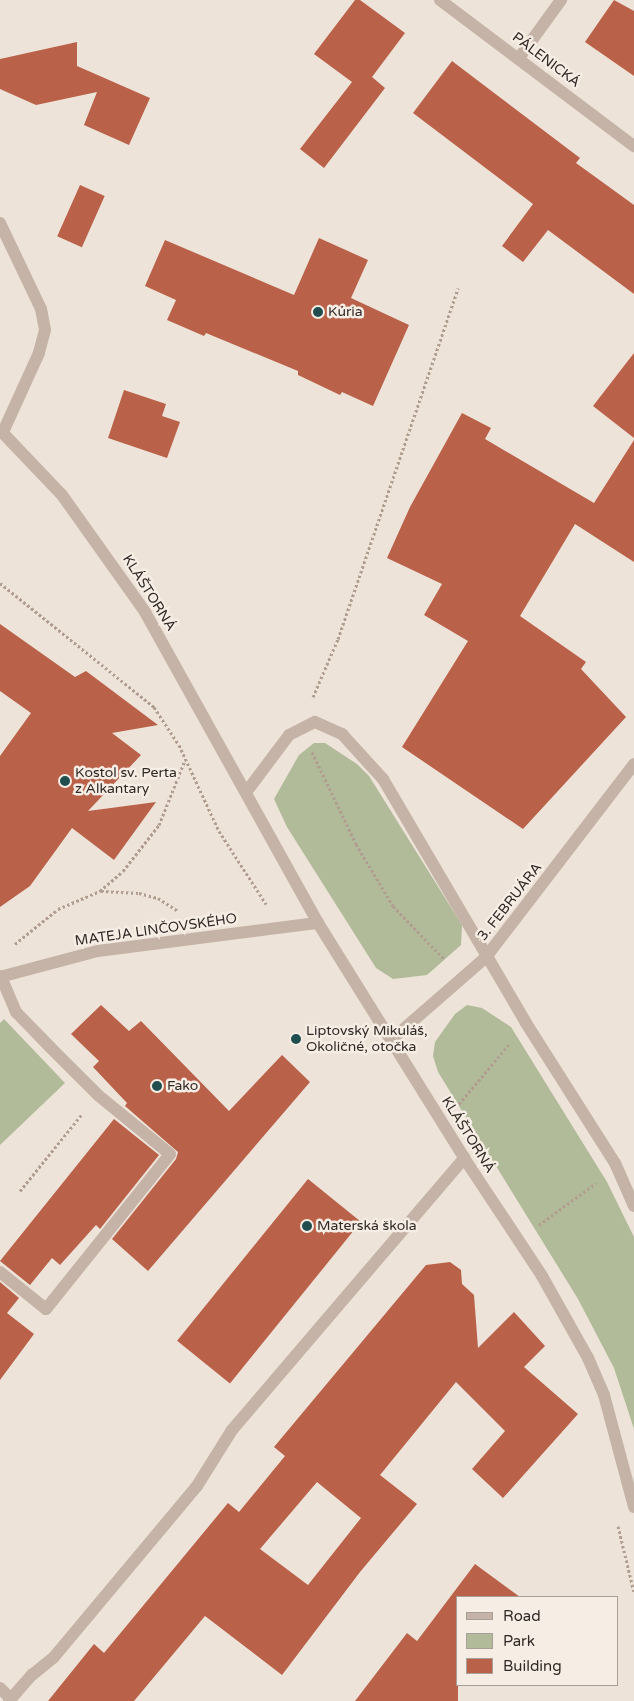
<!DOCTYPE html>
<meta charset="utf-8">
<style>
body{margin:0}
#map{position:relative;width:634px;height:1701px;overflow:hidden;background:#eee3d8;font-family:"Varela Round",sans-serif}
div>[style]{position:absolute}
.green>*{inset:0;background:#b1bb9a}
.building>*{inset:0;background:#ba614a;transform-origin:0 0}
.path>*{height:3px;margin-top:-1.5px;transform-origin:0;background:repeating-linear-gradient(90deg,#b09d90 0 2.5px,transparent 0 5px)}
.service>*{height:12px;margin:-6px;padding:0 6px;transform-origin:6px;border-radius:6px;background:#c4b3a6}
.minor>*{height:12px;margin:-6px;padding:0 6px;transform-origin:6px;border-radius:6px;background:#c4b3a6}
.tertiary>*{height:12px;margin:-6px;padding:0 6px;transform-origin:6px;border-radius:6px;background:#c4b3a6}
.dots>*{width:14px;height:14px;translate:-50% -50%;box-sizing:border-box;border:2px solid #f6ede4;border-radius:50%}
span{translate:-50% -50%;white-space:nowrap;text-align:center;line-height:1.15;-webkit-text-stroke:5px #f6ede4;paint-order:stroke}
.street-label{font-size:14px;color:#312926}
.poi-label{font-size:14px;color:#312926}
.left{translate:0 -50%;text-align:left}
.legend{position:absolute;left:456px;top:1596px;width:162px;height:90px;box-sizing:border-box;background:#f6ede4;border:1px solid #a79f98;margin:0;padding:6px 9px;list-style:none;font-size:15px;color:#312926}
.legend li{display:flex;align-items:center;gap:10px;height:25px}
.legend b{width:25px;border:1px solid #a79f98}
</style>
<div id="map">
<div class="green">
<div style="clip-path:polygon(314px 743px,325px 743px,357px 764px,369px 776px,462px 925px,461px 945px,427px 975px,393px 979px,376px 968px,287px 827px,274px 799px,299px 755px)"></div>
<div style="clip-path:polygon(467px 1005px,482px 1008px,511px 1027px,607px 1182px,634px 1237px,634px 1429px,614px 1368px,578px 1299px,438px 1072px,433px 1056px,435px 1042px,455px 1014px)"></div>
<div style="clip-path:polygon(4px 1019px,65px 1083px,0 1145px,0 1023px)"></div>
</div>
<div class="building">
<div style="clip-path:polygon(355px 0,360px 0,405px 33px,372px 77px,385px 88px,324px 168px,300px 149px,352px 82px,314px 54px)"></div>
<div style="clip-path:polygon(614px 0,634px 11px,634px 76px,585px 42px)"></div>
<div style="clip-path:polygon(77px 42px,77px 66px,150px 98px,129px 145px,84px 125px,97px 92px,36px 105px,0 89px,0 59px)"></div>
<div style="clip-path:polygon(452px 61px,580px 158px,576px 163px,634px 205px,634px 294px,548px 230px,523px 262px,502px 246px,533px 204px,413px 113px)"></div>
<div style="left:80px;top:185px;width:27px;height:56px;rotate:24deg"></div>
<div style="clip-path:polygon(319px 238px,368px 260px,351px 298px,409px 325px,373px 406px,342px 392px,340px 395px,298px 375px,298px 371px,206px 333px,204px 336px,167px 320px,176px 300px,145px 286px,165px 240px,294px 295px)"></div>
<div style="clip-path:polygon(634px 353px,634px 438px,593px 406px)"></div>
<div style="clip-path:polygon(124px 390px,166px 404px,162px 416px,180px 422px,167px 458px,108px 438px)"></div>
<div style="clip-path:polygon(462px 413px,491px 428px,485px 439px,594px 503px,634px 440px,634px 562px,575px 524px,520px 616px,586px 662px,581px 669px,626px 717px,523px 829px,402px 747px,468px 641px,424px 615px,442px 584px,387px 558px,410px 507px)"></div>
<div style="clip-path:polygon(0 624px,75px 677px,86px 671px,158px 725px,112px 733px,141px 755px,88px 811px,156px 802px,114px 860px,72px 828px,30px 886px,0 907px,0 756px,31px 713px,0 691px)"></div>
<div style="clip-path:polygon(101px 1005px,129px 1031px,141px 1021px,229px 1111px,282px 1055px,310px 1082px,148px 1271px,112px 1239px,176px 1159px,178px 1152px,125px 1106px,127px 1103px,93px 1067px,99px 1061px,71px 1034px)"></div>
<div style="clip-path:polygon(114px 1119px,159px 1155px,100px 1229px,96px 1225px,60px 1265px,52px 1258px,30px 1285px,0 1261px)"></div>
<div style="left:308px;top:1179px;width:68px;height:208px;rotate:39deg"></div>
<div style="clip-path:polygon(evenodd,450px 1262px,461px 1270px,462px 1284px,474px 1295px,478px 1348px,514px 1312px,545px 1346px,524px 1367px,578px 1414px,503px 1498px,472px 1469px,505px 1431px,456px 1382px,380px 1475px,417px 1504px,360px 1572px,282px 1675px,205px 1616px,134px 1701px,48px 1701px,94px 1644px,104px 1653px,228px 1503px,239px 1512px,285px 1456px,274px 1447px,426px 1265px,450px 1262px,317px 1482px,361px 1518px,308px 1585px,260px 1549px,317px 1482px)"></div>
<div style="clip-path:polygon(0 1282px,19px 1298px,7px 1313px,34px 1334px,0 1380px)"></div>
<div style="clip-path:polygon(475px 1564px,520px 1597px,458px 1597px,458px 1701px,355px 1701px,407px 1633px,417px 1641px)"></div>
</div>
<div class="path">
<div style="left:0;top:583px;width:198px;rotate:38.8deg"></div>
<div style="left:154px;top:707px;width:45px;rotate:56.7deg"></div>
<div style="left:179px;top:745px;width:95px;rotate:65.1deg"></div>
<div style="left:219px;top:831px;width:87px;rotate:57.2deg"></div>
<div style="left:313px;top:697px;width:63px;rotate:-66.7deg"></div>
<div style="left:338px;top:639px;width:371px;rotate:-71.1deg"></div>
<div style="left:312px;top:752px;width:102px;rotate:64.4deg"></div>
<div style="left:356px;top:844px;width:72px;rotate:59.2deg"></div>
<div style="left:393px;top:906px;width:74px;rotate:46.1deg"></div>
<div style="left:101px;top:891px;width:38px;rotate:3deg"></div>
<div style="left:139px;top:893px;width:20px;rotate:15deg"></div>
<div style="left:158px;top:898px;width:24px;rotate:33deg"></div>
<div style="left:15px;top:944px;width:55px;rotate:-39.1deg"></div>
<div style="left:58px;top:909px;width:46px;rotate:-23.2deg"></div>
<div style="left:100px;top:891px;width:30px;rotate:-41deg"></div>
<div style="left:123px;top:871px;width:58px;rotate:-52deg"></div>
<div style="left:159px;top:825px;width:70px;rotate:-68.2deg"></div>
<div style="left:459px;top:1104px;width:80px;rotate:-50.1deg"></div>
<div style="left:20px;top:1191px;width:100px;rotate:-51.1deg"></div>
<div style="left:539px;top:1225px;width:71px;rotate:-36.4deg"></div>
<div style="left:618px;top:1526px;width:68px;rotate:76.4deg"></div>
</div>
<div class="service">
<div style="left:0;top:223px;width:95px;rotate:64.5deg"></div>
<div style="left:41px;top:309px;width:21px;rotate:79deg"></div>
<div style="left:45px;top:330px;width:24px;rotate:105deg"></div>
<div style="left:39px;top:353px;width:87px;rotate:114.5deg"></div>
<div style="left:0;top:1272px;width:59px;rotate:38.8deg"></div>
<div style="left:46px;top:1309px;width:198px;rotate:-51.3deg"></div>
<div style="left:170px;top:1154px;width:93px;rotate:-140.7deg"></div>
<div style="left:98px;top:1095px;width:68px;rotate:-135deg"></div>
<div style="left:50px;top:1047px;width:49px;rotate:-134.2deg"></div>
<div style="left:16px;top:1012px;width:39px;rotate:-113deg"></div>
<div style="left:0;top:1688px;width:16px;rotate:45deg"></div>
</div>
<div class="minor">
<div style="left:440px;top:0;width:243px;rotate:37deg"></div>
<div style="left:519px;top:58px;width:72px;rotate:-54.1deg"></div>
<div style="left:247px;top:791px;width:70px;rotate:-53.1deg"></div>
<div style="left:289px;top:735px;width:29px;rotate:-27deg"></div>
<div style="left:315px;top:722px;width:30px;rotate:24deg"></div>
<div style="left:342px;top:734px;width:61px;rotate:47.7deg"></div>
<div style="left:383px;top:779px;width:283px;rotate:59.6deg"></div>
<div style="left:526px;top:1023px;width:166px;rotate:57.6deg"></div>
<div style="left:615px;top:1163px;width:47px;rotate:66.2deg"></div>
<div style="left:0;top:977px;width:101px;rotate:-14.9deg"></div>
<div style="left:98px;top:951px;width:222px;rotate:-7.3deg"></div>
<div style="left:391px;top:1040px;width:126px;rotate:-41.1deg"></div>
<div style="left:486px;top:957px;width:243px;rotate:-52.5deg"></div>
<div style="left:9px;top:1701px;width:35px;rotate:-49deg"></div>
<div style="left:32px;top:1675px;width:28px;rotate:-39deg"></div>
<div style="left:54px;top:1657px;width:223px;rotate:-50.1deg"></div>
<div style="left:197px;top:1486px;width:66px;rotate:-58deg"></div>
<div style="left:232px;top:1430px;width:358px;rotate:-49.5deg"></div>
</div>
<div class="tertiary">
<div style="left:0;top:430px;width:90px;rotate:46.4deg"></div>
<div style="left:62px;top:495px;width:143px;rotate:54.6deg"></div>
<div style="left:145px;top:612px;width:356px;rotate:60.9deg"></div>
<div style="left:318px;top:923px;width:277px;rotate:58.1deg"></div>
<div style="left:464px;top:1158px;width:141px;rotate:56.5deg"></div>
<div style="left:542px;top:1276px;width:94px;rotate:60.7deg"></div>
<div style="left:588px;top:1358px;width:40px;rotate:66.6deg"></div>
<div style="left:604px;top:1395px;width:116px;rotate:75deg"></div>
</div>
<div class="dots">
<div style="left:318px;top:312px;background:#204d4e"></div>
<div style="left:65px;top:781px;background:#204d4e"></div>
<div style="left:296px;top:1039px;background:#204d4e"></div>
<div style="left:157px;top:1086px;background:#204d4e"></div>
<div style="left:307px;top:1226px;background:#204d4e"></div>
</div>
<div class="street-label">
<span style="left:546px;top:60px;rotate:37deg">PÁLENICKÁ</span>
<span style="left:149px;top:593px;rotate:58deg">KLÁŠTORNÁ</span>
<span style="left:510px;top:902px;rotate:-52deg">3. FEBRUÁRA</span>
<span style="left:156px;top:930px;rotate:-8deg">MATEJA LINČOVSKÉHO</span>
<span style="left:468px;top:1135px;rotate:58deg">KLÁŠTORNÁ</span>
</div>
<div class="poi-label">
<span class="left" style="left:328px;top:312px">Kúria</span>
<span class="left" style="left:75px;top:781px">Kostol sv. Perta<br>z Alkantary</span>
<span class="left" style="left:306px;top:1039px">Liptovský Mikuláš,<br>Okoličné, otočka</span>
<span class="left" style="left:167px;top:1086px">Fako</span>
<span class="left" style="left:317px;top:1226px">Materská škola</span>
</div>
<ul class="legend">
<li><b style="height:6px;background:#c4b3a6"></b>Road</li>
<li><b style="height:14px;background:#b1bb9a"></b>Park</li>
<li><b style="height:14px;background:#ba614a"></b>Building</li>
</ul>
</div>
